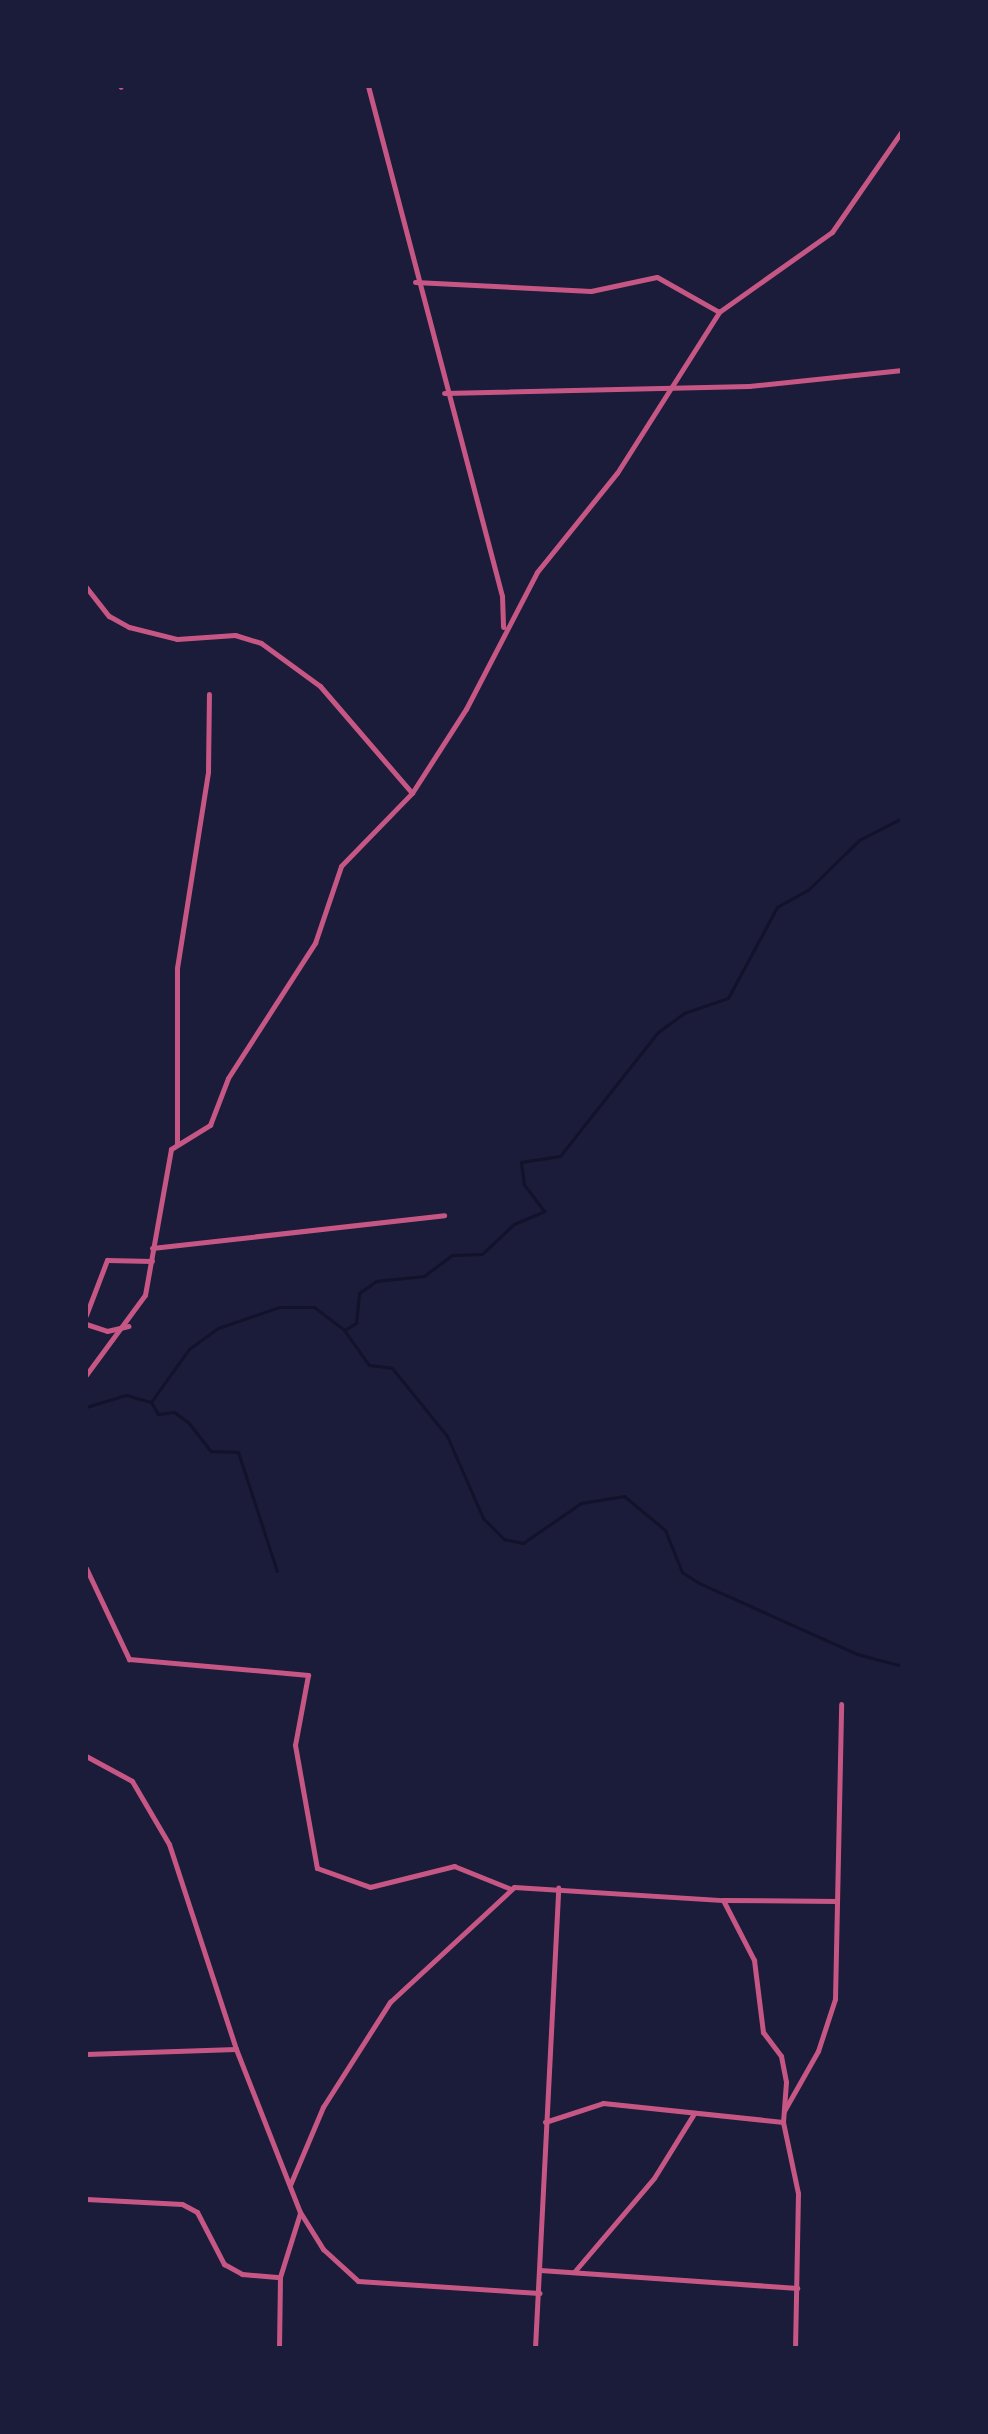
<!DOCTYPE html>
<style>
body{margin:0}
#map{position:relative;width:988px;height:2434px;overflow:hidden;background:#1b1b3a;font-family:"DejaVu Sans",sans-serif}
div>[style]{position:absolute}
.stream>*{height:3px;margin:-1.5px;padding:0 1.5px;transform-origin:1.5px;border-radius:1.5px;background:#12122b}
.minor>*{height:5px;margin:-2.5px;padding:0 2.5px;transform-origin:2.5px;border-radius:2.5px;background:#c65784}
span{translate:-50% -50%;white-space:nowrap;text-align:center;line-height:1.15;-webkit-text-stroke:7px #1b1b3a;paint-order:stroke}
.frame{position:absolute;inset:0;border:88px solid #1b1b3a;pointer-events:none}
</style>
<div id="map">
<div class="stream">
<div style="left:346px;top:1329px;width:12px;rotate:-31deg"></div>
<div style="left:356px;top:1323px;width:30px;rotate:-84deg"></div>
<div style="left:359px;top:1293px;width:21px;rotate:-35deg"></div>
<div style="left:376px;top:1281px;width:48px;rotate:-5.9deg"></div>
<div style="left:424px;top:1276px;width:35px;rotate:-37deg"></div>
<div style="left:452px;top:1255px;width:30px;rotate:-2deg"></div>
<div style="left:482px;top:1254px;width:44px;rotate:-43.2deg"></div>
<div style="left:514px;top:1224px;width:33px;rotate:-23deg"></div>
<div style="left:544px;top:1211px;width:34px;rotate:-127deg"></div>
<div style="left:524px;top:1184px;width:22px;rotate:-98deg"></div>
<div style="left:521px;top:1162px;width:39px;rotate:-9deg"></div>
<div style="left:560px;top:1156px;width:158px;rotate:-51.7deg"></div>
<div style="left:658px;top:1032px;width:32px;rotate:-36deg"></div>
<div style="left:684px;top:1013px;width:46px;rotate:-18.8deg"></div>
<div style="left:728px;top:998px;width:103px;rotate:-61.7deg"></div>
<div style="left:777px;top:907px;width:35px;rotate:-29deg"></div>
<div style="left:808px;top:890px;width:71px;rotate:-44.4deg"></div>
<div style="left:859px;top:840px;width:48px;rotate:-27.1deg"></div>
<div style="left:151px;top:1402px;width:14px;rotate:60deg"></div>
<div style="left:158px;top:1414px;width:16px;rotate:-7deg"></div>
<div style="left:174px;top:1412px;width:17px;rotate:36deg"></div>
<div style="left:188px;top:1422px;width:37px;rotate:52deg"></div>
<div style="left:211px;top:1451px;width:27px;rotate:2deg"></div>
<div style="left:238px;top:1452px;width:125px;rotate:71.9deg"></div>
<div style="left:86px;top:1407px;width:42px;rotate:-16.7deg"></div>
<div style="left:126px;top:1395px;width:26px;rotate:16deg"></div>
<div style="left:151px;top:1402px;width:65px;rotate:-54.4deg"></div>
<div style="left:189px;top:1349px;width:36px;rotate:-36deg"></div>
<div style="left:218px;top:1328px;width:65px;rotate:-19deg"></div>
<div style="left:279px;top:1307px;width:35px"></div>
<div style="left:314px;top:1307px;width:38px;rotate:37deg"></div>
<div style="left:344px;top:1330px;width:43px;rotate:54.5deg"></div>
<div style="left:369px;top:1365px;width:23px;rotate:7deg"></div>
<div style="left:392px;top:1368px;width:87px;rotate:51deg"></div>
<div style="left:447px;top:1436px;width:90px;rotate:66.3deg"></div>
<div style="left:483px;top:1518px;width:30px;rotate:45deg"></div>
<div style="left:504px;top:1539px;width:19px;rotate:12deg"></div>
<div style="left:523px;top:1543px;width:70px;rotate:-34.6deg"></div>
<div style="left:581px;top:1503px;width:44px;rotate:-9.2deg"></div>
<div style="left:624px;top:1496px;width:53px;rotate:39.7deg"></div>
<div style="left:665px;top:1530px;width:45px;rotate:68deg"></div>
<div style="left:682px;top:1572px;width:20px;rotate:33deg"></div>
<div style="left:699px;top:1583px;width:173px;rotate:24.2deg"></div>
<div style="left:857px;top:1654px;width:47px;rotate:14.9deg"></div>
</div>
<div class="minor">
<div style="left:120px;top:86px;width:1px;rotate:45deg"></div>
<div style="left:368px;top:86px;width:527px;rotate:75.28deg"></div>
<div style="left:502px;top:596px;width:31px;rotate:88deg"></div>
<div style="left:415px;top:282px;width:176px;rotate:2.9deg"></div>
<div style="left:591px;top:291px;width:67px;rotate:-12deg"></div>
<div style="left:657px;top:277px;width:71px;rotate:29.4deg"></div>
<div style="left:444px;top:393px;width:305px;rotate:-1.3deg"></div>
<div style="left:749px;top:386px;width:154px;rotate:-6deg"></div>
<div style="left:86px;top:587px;width:37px;rotate:52deg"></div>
<div style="left:109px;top:616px;width:23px;rotate:29deg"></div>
<div style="left:129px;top:627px;width:49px;rotate:14deg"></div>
<div style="left:177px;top:639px;width:58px;rotate:-3.9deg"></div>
<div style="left:235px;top:635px;width:27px;rotate:17deg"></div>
<div style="left:261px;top:643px;width:73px;rotate:36.1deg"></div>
<div style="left:320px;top:686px;width:141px;rotate:49.3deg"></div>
<div style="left:177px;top:1144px;width:176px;rotate:-90deg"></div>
<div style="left:177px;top:968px;width:198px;rotate:-81deg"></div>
<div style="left:208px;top:772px;width:78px;rotate:-89.3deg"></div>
<div style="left:152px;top:1248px;width:294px;rotate:-6.4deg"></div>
<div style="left:86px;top:1315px;width:59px;rotate:-69.1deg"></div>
<div style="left:107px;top:1260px;width:45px;rotate:1.3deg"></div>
<div style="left:86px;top:1324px;width:22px;rotate:18deg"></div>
<div style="left:107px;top:1331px;width:22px;rotate:-13deg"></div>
<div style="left:86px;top:1375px;width:99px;rotate:-53.6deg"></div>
<div style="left:145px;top:1295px;width:148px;rotate:-79.9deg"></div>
<div style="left:171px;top:1149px;width:46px;rotate:-31.6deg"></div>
<div style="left:210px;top:1125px;width:50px;rotate:-69deg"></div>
<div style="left:228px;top:1078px;width:161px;rotate:-57.2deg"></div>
<div style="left:315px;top:943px;width:81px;rotate:-71.3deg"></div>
<div style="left:341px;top:866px;width:102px;rotate:-45.8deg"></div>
<div style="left:412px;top:793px;width:100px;rotate:-57.3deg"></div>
<div style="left:466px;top:709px;width:154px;rotate:-62.6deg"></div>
<div style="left:537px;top:572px;width:127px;rotate:-51.1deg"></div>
<div style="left:617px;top:473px;width:191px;rotate:-57.6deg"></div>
<div style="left:719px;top:312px;width:138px;rotate:-35.3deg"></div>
<div style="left:832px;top:232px;width:123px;rotate:-55.3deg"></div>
<div style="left:86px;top:1568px;width:101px;rotate:64.7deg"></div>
<div style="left:129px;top:1659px;width:180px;rotate:5.1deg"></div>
<div style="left:308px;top:1675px;width:71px;rotate:100.5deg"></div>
<div style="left:295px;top:1745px;width:125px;rotate:79.9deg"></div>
<div style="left:317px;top:1868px;width:56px;rotate:19.7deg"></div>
<div style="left:370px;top:1887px;width:87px;rotate:-14deg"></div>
<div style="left:454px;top:1866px;width:61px;rotate:22deg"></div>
<div style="left:86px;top:1756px;width:52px;rotate:28.5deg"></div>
<div style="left:132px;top:1781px;width:73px;rotate:59.6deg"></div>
<div style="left:169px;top:1844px;width:216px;rotate:71.9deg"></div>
<div style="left:236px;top:2049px;width:175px;rotate:68.6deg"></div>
<div style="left:300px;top:2212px;width:44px;rotate:58.1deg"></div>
<div style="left:323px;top:2249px;width:47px;rotate:42.4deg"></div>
<div style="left:358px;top:2281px;width:182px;rotate:3.8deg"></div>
<div style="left:723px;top:1900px;width:114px;rotate:0.5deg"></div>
<div style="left:86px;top:2054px;width:150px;rotate:-1.9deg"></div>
<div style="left:784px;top:2111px;width:69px;rotate:-60.5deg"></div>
<div style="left:818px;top:2051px;width:55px;rotate:-71.9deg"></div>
<div style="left:835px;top:1999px;width:295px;rotate:-88.8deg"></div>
<div style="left:545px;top:2122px;width:61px;rotate:-18.1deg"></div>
<div style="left:603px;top:2103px;width:181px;rotate:6deg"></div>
<div style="left:290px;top:2185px;width:85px;rotate:-67.1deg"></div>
<div style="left:323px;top:2107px;width:125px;rotate:-57.5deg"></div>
<div style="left:390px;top:2002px;width:169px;rotate:-42.8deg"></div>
<div style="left:514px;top:1887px;width:209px;rotate:3.6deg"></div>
<div style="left:723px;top:1900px;width:68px;rotate:62.7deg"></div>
<div style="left:754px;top:1960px;width:73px;rotate:82.9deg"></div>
<div style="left:763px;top:2032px;width:30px;rotate:53deg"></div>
<div style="left:781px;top:2056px;width:26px;rotate:79deg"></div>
<div style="left:786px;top:2082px;width:40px;rotate:94.3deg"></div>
<div style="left:783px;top:2122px;width:73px;rotate:78.1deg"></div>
<div style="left:798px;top:2193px;width:155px;rotate:91.1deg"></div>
<div style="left:86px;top:2199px;width:96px;rotate:3deg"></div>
<div style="left:182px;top:2204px;width:17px;rotate:28deg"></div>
<div style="left:197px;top:2212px;width:59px;rotate:62.6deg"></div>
<div style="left:224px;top:2264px;width:21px;rotate:29deg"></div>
<div style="left:242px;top:2274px;width:38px;rotate:5deg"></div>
<div style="left:540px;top:2270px;width:258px;rotate:4deg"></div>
<div style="left:574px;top:2272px;width:123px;rotate:-49.6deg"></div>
<div style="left:654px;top:2178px;width:74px;rotate:-58.2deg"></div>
<div style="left:279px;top:2348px;width:71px;rotate:-89.2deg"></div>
<div style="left:280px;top:2277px;width:67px;rotate:-72.6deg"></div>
<div style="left:535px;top:2348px;width:461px;rotate:-87.1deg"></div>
</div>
<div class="frame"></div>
</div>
